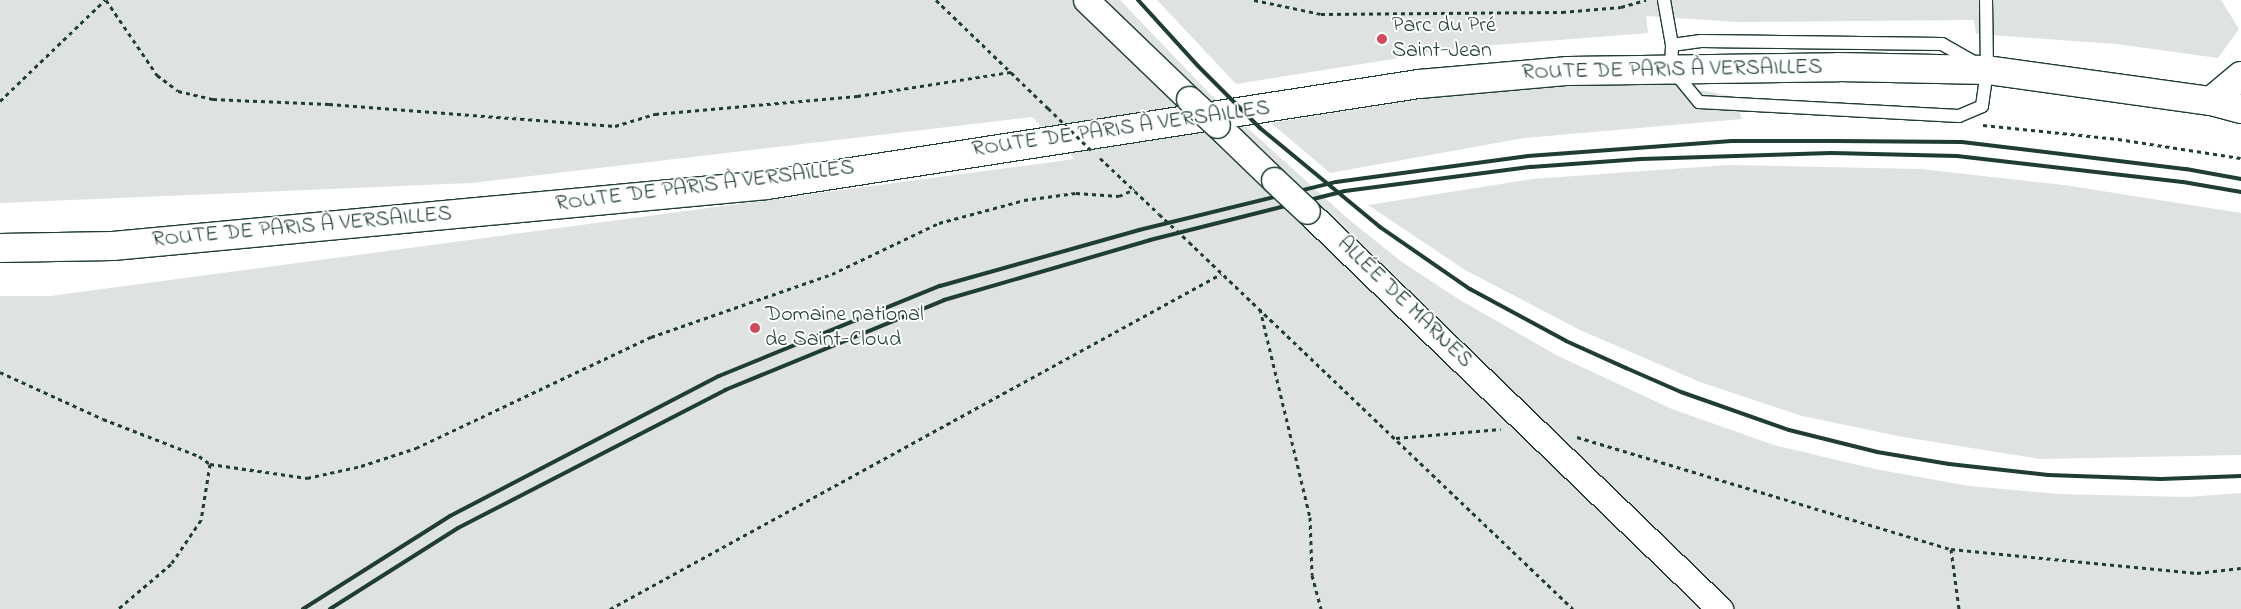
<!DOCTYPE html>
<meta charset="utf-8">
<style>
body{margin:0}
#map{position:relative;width:2241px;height:609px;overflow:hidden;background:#fff;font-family:"Indie Flower",sans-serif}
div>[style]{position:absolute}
.green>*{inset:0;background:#dee3e2}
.path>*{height:3px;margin-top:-1.5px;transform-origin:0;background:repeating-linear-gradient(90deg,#1f3d34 0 4px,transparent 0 8px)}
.roads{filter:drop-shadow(1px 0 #1f3d34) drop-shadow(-1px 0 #1f3d34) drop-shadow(0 1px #1f3d34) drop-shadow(0 -1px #1f3d34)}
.service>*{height:12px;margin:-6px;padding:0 6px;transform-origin:6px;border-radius:6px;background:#fff}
.minor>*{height:25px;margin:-12.5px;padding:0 12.5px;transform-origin:12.5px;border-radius:12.5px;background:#fff}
.secondary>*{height:28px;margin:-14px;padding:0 14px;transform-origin:14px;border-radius:14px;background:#fff}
.motorway>*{height:28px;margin:-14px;padding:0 14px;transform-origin:14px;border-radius:14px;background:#fff}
.rail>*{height:4px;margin:-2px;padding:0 2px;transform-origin:2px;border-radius:2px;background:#1f3d34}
.path-bridge>*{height:3px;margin-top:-1.5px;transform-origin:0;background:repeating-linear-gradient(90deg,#1f3d34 0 4px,transparent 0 8px)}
.bridges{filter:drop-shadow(1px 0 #1f3d34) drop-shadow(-1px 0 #1f3d34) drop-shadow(0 1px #1f3d34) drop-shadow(0 -1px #1f3d34)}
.minor-bridge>*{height:25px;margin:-12.5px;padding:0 12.5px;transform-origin:12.5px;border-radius:12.5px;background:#fff}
.dots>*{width:14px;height:14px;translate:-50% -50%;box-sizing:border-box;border:2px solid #fff;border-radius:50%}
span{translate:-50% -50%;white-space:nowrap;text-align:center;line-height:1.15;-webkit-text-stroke:4px #fff;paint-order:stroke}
.poi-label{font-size:22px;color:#1f3d34}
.left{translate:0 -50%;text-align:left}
.street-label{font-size:22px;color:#1f3d34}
</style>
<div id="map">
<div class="green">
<div style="clip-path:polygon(0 0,1120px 0,1209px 93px,1347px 218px,1402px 262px,1460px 300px,1558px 356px,1672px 409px,1774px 445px,1875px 469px,1969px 486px,2059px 494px,2187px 497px,2241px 493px,2241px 609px,0 609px,0 296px,50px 296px,1075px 159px,1032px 117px,471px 183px,0 203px)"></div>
<div style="clip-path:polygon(1157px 0,2221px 0,2239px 29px,2218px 58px,2116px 44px,1976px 34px,1974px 20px,1736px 22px,1646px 16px,1648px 33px,1469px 47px,1236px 84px)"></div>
<div style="clip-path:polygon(1655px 81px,1735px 97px,1742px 119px,1524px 138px,1330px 173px,1271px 123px,1483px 89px)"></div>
<div style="clip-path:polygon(1728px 165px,1921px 169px,2064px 185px,2241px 213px,2241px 455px,2040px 459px,1903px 437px,1802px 416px,1700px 382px,1580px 330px,1465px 270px,1368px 205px,1532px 179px)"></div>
</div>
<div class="path">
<div style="left:106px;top:0;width:91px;rotate:55.8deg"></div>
<div style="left:157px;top:75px;width:26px;rotate:37deg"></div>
<div style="left:178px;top:91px;width:36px;rotate:13deg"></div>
<div style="left:213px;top:99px;width:116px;rotate:2.5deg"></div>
<div style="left:329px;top:104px;width:287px;rotate:4.4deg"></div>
<div style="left:615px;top:126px;width:42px;rotate:-16.7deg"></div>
<div style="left:655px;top:114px;width:203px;rotate:-5.1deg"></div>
<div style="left:857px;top:96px;width:156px;rotate:-8.9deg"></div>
<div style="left:936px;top:0;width:156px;rotate:44deg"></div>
<div style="left:1254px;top:0;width:68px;rotate:11.8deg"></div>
<div style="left:1321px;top:14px;width:241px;rotate:-0.5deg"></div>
<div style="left:1562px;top:12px;width:59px;rotate:-4.8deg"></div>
<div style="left:1621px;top:7px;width:26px;rotate:-16deg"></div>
<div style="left:0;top:101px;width:146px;rotate:-43.9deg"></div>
<div style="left:1983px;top:125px;width:136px;rotate:5.9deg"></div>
<div style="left:2118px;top:139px;width:124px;rotate:8.8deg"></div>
<div style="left:1100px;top:158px;width:81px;rotate:43.5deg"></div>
<div style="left:1189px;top:242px;width:531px;rotate:43.7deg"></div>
<div style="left:1260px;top:309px;width:214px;rotate:76.5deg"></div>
<div style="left:1310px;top:517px;width:58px;rotate:88deg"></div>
<div style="left:1312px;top:575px;width:35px;rotate:75deg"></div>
<div style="left:0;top:372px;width:113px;rotate:24.5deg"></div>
<div style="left:103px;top:419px;width:103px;rotate:21.1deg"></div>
<div style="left:199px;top:456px;width:14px;rotate:36deg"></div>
<div style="left:210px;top:464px;width:57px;rotate:99.1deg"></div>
<div style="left:201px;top:520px;width:53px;rotate:124.3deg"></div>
<div style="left:171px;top:564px;width:70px;rotate:139.7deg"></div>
<div style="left:1577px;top:437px;width:390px;rotate:16.7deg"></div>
<div style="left:1951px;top:549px;width:247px;rotate:5.6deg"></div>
<div style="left:2197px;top:573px;width:44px;rotate:-6.5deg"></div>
<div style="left:1396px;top:438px;width:105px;rotate:-4.9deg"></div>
<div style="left:210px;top:464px;width:98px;rotate:8.2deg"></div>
<div style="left:307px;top:478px;width:55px;rotate:-12.5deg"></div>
<div style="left:361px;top:466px;width:58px;rotate:-18.1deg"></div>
<div style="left:416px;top:448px;width:260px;rotate:-25.3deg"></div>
<div style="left:651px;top:337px;width:192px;rotate:-19.2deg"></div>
<div style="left:832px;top:274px;width:119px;rotate:-25.5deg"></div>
<div style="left:939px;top:223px;width:88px;rotate:-15.1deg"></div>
<div style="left:1024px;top:200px;width:52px;rotate:-7.7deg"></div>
<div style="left:1076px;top:193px;width:43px;rotate:4deg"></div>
<div style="left:1119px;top:196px;width:17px;rotate:-24deg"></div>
<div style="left:1951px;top:549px;width:61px;rotate:82.4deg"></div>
<div style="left:610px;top:609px;width:697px;rotate:-28.74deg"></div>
</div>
<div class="roads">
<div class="service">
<div style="left:1664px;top:0;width:46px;rotate:79.9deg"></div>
<div style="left:1672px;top:45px;width:23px;rotate:92deg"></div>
<div style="left:1671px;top:68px;width:44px;rotate:50.5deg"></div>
<div style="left:1699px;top:102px;width:260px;rotate:3.1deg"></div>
<div style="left:1959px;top:116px;width:25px;rotate:-23deg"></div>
<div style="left:1982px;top:106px;width:36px;rotate:-82deg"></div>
<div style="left:1987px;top:70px;width:70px;rotate:-90.8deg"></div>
<div style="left:1672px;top:45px;width:29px;rotate:-8deg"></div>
<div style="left:1701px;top:41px;width:241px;rotate:0.7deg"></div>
<div style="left:1942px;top:44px;width:40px;rotate:29.7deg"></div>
</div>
<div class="minor">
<div style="left:1086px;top:0;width:143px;rotate:43.9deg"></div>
<div style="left:1217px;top:125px;width:79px;rotate:44deg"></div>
<div style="left:1307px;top:211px;width:574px;rotate:43.94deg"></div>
</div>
<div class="secondary">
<div style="left:0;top:248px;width:113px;rotate:-1deg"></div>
<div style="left:113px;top:246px;width:657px;rotate:-5.33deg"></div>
<div style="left:767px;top:185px;width:660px;rotate:-8.81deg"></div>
<div style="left:1419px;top:84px;width:150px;rotate:-5deg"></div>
<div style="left:1568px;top:71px;width:270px;rotate:-0.8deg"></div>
<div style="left:1838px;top:67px;width:149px;rotate:1.2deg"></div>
<div style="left:1987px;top:70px;width:226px;rotate:7.9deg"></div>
<div style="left:2211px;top:101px;width:31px;rotate:15deg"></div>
</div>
<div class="motorway">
<div style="left:2211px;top:101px;width:39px;rotate:-40deg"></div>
</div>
</div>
<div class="rail">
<div style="left:1138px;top:0;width:89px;rotate:47.7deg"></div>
<div style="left:1198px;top:66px;width:88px;rotate:45deg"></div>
<div style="left:1260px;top:128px;width:156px;rotate:39.5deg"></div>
<div style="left:1380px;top:227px;width:109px;rotate:34.6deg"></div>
<div style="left:1470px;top:289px;width:109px;rotate:28.4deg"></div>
<div style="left:1566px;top:341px;width:66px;rotate:24.2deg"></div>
<div style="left:1626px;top:368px;width:60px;rotate:23.6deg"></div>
<div style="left:1681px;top:392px;width:114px;rotate:19.4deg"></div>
<div style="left:1789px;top:430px;width:91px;rotate:14deg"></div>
<div style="left:1877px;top:452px;width:73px;rotate:9.5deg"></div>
<div style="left:1949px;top:464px;width:100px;rotate:6.3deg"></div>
<div style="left:2048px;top:475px;width:113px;rotate:2deg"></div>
<div style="left:2161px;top:479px;width:80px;rotate:-2.1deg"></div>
<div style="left:303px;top:609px;width:174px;rotate:-32.3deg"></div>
<div style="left:450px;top:516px;width:303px;rotate:-27.5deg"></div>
<div style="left:719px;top:376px;width:239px;rotate:-22.2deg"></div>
<div style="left:940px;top:286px;width:207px;rotate:-15.7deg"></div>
<div style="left:1139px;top:230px;width:203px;rotate:-13.7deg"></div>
<div style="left:1336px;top:182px;width:194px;rotate:-7.7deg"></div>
<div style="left:1528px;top:156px;width:204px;rotate:-4.2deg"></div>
<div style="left:1731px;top:141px;width:104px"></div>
<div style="left:1835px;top:141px;width:127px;rotate:0.5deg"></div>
<div style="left:1962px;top:142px;width:226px;rotate:6.9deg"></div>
<div style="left:2186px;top:169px;width:56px;rotate:10.3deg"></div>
<div style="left:330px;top:609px;width:151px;rotate:-32.3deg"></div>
<div style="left:458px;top:528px;width:301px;rotate:-27.3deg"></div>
<div style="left:725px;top:390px;width:237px;rotate:-22.3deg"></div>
<div style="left:944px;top:300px;width:215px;rotate:-16.2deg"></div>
<div style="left:1150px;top:240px;width:201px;rotate:-14.1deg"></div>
<div style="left:1345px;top:191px;width:188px;rotate:-7.4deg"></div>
<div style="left:1531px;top:167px;width:110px;rotate:-4.2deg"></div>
<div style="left:1641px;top:159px;width:190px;rotate:-1.8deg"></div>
<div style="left:1831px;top:153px;width:126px;rotate:1.4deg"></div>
<div style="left:1957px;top:156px;width:227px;rotate:6.6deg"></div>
<div style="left:2183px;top:182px;width:59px;rotate:9.8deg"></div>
</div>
<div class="path-bridge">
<div style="left:1048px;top:108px;width:63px;rotate:44.4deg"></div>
<div style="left:1159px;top:214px;width:41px;rotate:43deg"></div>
</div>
<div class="bridges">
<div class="minor-bridge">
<div style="left:1189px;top:99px;width:38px;rotate:43deg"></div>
<div style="left:1274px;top:180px;width:45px;rotate:43.2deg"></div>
</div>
</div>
<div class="dots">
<div style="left:1382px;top:39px;background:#d1495b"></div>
<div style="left:755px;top:328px;background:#d1495b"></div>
</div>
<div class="poi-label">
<span class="left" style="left:1392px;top:39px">Parc du Pré<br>Saint-Jean</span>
<span class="left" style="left:765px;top:328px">Domaine national<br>de Saint-Cloud</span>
</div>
<div class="street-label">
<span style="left:1672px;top:71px;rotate:-1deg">ROUTE DE PARIS À VERSAILLES</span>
<span style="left:1121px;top:130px;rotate:-8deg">ROUTE DE PARIS À VERSAILLES</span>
<span style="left:705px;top:187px;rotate:-7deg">ROUTE DE PARIS À VERSAILLES</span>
<span style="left:302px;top:228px;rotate:-5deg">ROUTE DE PARIS À VERSAILLES</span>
<span style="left:1404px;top:303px;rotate:44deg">ALLÉE DE MARNES</span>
</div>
</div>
